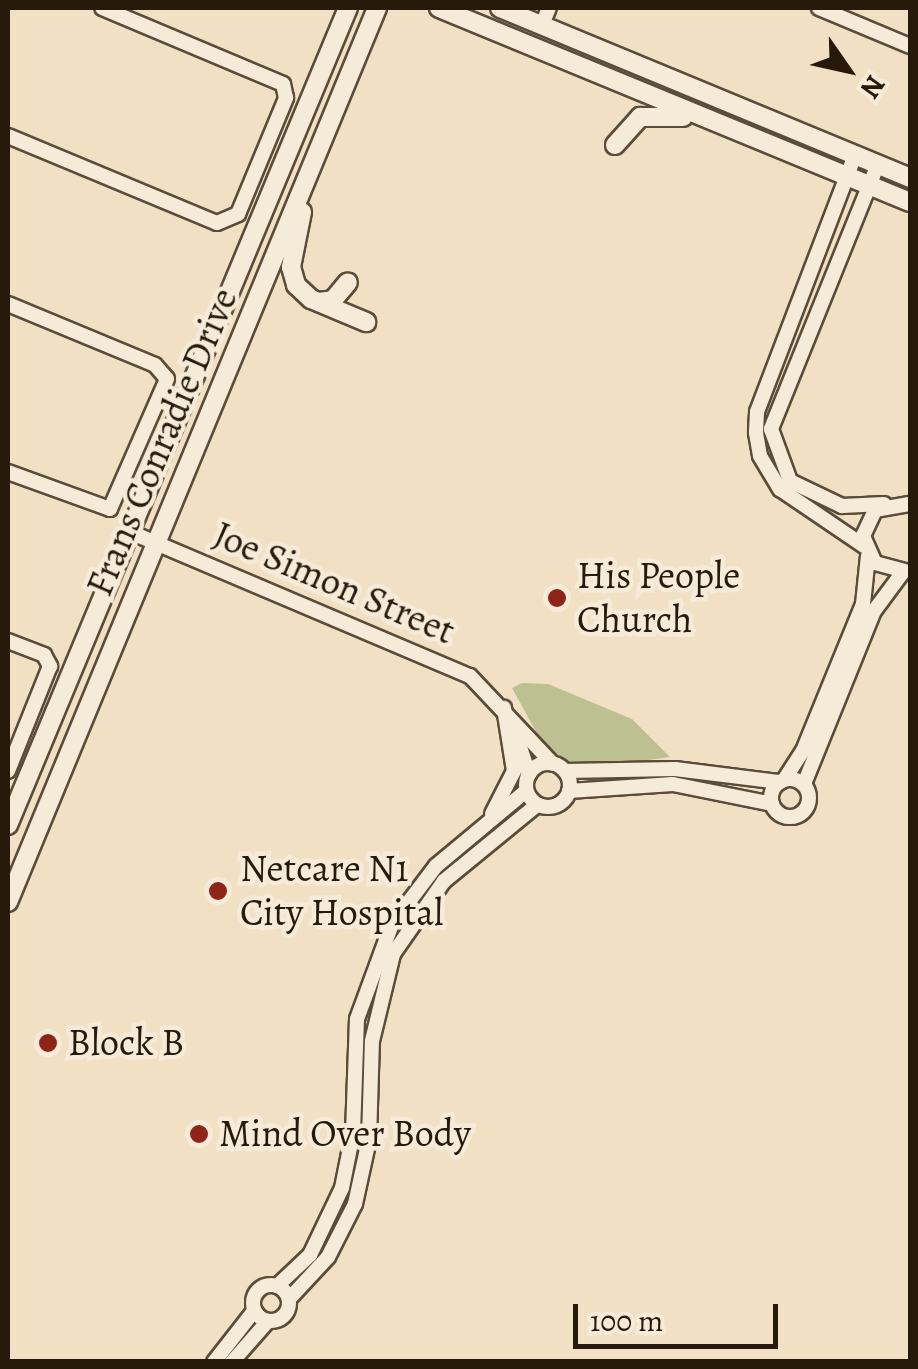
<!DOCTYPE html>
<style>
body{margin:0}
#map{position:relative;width:918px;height:1369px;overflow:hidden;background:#f1e0c4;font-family:Alegreya,serif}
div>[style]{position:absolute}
.green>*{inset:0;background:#bdc192}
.roads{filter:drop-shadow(2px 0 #5a4c39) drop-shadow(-2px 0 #5a4c39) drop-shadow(0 2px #5a4c39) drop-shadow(0 -2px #5a4c39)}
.minor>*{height:14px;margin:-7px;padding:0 7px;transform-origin:7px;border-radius:7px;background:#f6ebd9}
.minor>.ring{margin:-7px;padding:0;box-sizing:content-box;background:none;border:14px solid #f6ebd9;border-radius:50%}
.secondary>*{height:18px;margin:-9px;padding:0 9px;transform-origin:9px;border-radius:9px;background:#f6ebd9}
.dots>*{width:28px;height:28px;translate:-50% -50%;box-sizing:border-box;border:5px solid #f6ebd9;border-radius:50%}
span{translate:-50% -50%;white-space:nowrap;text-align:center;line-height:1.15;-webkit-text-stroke:9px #f6ebd9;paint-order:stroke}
.street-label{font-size:38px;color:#281a0b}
.poi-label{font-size:38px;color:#281a0b}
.left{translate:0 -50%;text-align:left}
.frame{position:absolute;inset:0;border:10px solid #281a0b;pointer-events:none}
.north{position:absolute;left:798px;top:20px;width:100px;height:100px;-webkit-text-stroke:8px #f6ebd9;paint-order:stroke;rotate:124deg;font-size:28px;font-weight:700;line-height:40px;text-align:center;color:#281a0b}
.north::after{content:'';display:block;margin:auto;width:35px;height:45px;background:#281a0b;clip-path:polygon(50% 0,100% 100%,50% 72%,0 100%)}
.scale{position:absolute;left:573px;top:1304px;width:205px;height:45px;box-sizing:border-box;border:5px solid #281a0b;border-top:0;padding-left:12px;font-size:30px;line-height:35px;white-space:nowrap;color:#281a0b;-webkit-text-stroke:8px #f6ebd9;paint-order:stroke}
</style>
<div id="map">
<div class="green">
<div style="clip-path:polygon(522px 683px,548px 684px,632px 719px,670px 757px,596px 767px,567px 762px,540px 739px,512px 688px)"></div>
</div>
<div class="roads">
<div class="minor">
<div style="left:819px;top:8px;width:99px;rotate:22.7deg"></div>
<div style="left:542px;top:25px;width:18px;rotate:-68deg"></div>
<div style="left:8px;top:136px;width:226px;rotate:22.6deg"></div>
<div style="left:217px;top:223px;width:23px;rotate:-23deg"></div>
<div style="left:238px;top:214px;width:126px;rotate:-67.5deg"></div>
<div style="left:286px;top:98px;width:14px;rotate:-102deg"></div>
<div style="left:283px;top:84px;width:196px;rotate:-157.2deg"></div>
<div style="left:855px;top:155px;width:275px;rotate:110.9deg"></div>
<div style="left:757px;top:412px;width:21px;rotate:93deg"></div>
<div style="left:756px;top:433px;width:23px;rotate:80deg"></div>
<div style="left:760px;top:456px;width:39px;rotate:59deg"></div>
<div style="left:780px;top:489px;width:102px;rotate:34.2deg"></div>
<div style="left:878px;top:164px;width:286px;rotate:112deg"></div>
<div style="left:771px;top:429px;width:55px;rotate:69.9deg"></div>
<div style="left:790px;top:481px;width:58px;rotate:25.7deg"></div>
<div style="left:842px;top:506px;width:42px;rotate:-2.7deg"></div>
<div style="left:8px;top:304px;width:159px;rotate:22.5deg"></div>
<div style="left:155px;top:365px;width:18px;rotate:49deg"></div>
<div style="left:167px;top:379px;width:142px;rotate:113.7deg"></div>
<div style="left:110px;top:509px;width:109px;rotate:-160.1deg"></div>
<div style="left:130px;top:532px;width:369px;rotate:23deg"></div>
<div style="left:470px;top:676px;width:121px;rotate:46.7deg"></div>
<div style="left:905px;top:571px;width:31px;rotate:-165deg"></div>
<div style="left:875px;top:563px;width:30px;rotate:-114deg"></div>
<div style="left:863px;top:536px;width:29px;rotate:-65deg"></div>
<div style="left:875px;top:510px;width:36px;rotate:-10deg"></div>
<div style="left:8px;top:641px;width:39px;rotate:21deg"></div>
<div style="left:44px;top:655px;width:13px;rotate:61deg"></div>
<div style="left:50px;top:666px;width:113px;rotate:111.8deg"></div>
<div style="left:513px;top:726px;width:51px;rotate:71.6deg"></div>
<div class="ring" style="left:526px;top:763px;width:30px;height:30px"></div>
<div style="left:565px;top:771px;width:110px;rotate:-1deg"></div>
<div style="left:675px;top:769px;width:106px;rotate:7.1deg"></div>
<div class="ring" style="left:771px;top:779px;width:24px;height:24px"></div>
<div style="left:784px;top:780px;width:35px;rotate:-57deg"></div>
<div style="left:803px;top:751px;width:159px;rotate:-67.8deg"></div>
<div style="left:863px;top:604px;width:48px;rotate:-84.1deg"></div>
<div style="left:804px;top:784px;width:187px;rotate:-68deg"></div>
<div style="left:874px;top:611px;width:49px;rotate:-53.4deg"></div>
<div style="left:569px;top:791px;width:104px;rotate:-3.9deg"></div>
<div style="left:673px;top:784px;width:101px;rotate:11.4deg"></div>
<div style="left:492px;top:814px;width:48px;rotate:-62.9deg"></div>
<div style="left:514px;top:771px;width:64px;rotate:-99deg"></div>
<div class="ring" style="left:253px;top:1285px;width:22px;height:22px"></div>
<div style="left:277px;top:1286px;width:45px;rotate:-43.2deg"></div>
<div style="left:310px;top:1255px;width:74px;rotate:-64.5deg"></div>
<div style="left:342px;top:1188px;width:56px;rotate:-78.7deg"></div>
<div style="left:353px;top:1133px;width:114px;rotate:-88deg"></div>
<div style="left:357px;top:1019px;width:101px;rotate:-69.8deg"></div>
<div style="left:392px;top:924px;width:73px;rotate:-52.8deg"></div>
<div style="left:436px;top:866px;width:117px;rotate:-39.8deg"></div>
<div style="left:289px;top:1299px;width:57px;rotate:-47.1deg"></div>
<div style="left:328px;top:1257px;width:59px;rotate:-63deg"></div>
<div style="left:355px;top:1204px;width:66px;rotate:-77.7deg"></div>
<div style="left:369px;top:1140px;width:99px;rotate:-88.3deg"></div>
<div style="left:372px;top:1041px;width:89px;rotate:-76.4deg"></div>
<div style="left:393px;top:954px;width:89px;rotate:-55.1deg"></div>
<div style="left:444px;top:881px;width:120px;rotate:-39.3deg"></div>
<div style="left:214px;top:1362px;width:65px;rotate:-51.9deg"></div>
<div style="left:232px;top:1362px;width:55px;rotate:-48.7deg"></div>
</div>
<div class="secondary">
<div style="left:439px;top:8px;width:509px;rotate:22.39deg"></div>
<div style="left:500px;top:8px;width:444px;rotate:22.5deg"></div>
<div style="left:615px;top:145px;width:38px;rotate:-48deg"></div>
<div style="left:640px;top:117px;width:43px"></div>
<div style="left:302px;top:212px;width:56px;rotate:101.3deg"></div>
<div style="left:291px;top:267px;width:19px;rotate:74deg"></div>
<div style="left:296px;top:285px;width:21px;rotate:43deg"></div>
<div style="left:311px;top:299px;width:60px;rotate:22.7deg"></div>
<div style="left:319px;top:302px;width:14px;rotate:-8deg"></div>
<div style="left:333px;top:300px;width:23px;rotate:-50deg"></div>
<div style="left:8px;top:825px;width:885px;rotate:-67.41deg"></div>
<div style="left:8px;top:902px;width:967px;rotate:-67.57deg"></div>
</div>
</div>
<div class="dots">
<div style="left:557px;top:598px;background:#8f2418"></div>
<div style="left:218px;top:891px;background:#8f2418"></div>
<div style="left:48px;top:1043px;background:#8f2418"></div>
<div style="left:199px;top:1134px;background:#8f2418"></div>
</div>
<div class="street-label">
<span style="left:162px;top:442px;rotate:-67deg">Frans Conradie Drive</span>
<span style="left:334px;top:583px;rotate:23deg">Joe Simon Street</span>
</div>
<div class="poi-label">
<span class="left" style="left:577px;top:598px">His People<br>Church</span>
<span class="left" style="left:240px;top:891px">Netcare N1<br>City Hospital</span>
<span class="left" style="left:68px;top:1043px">Block B</span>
<span class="left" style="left:219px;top:1134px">Mind Over Body</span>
</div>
<div class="frame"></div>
<div class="north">N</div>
<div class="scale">100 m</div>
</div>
